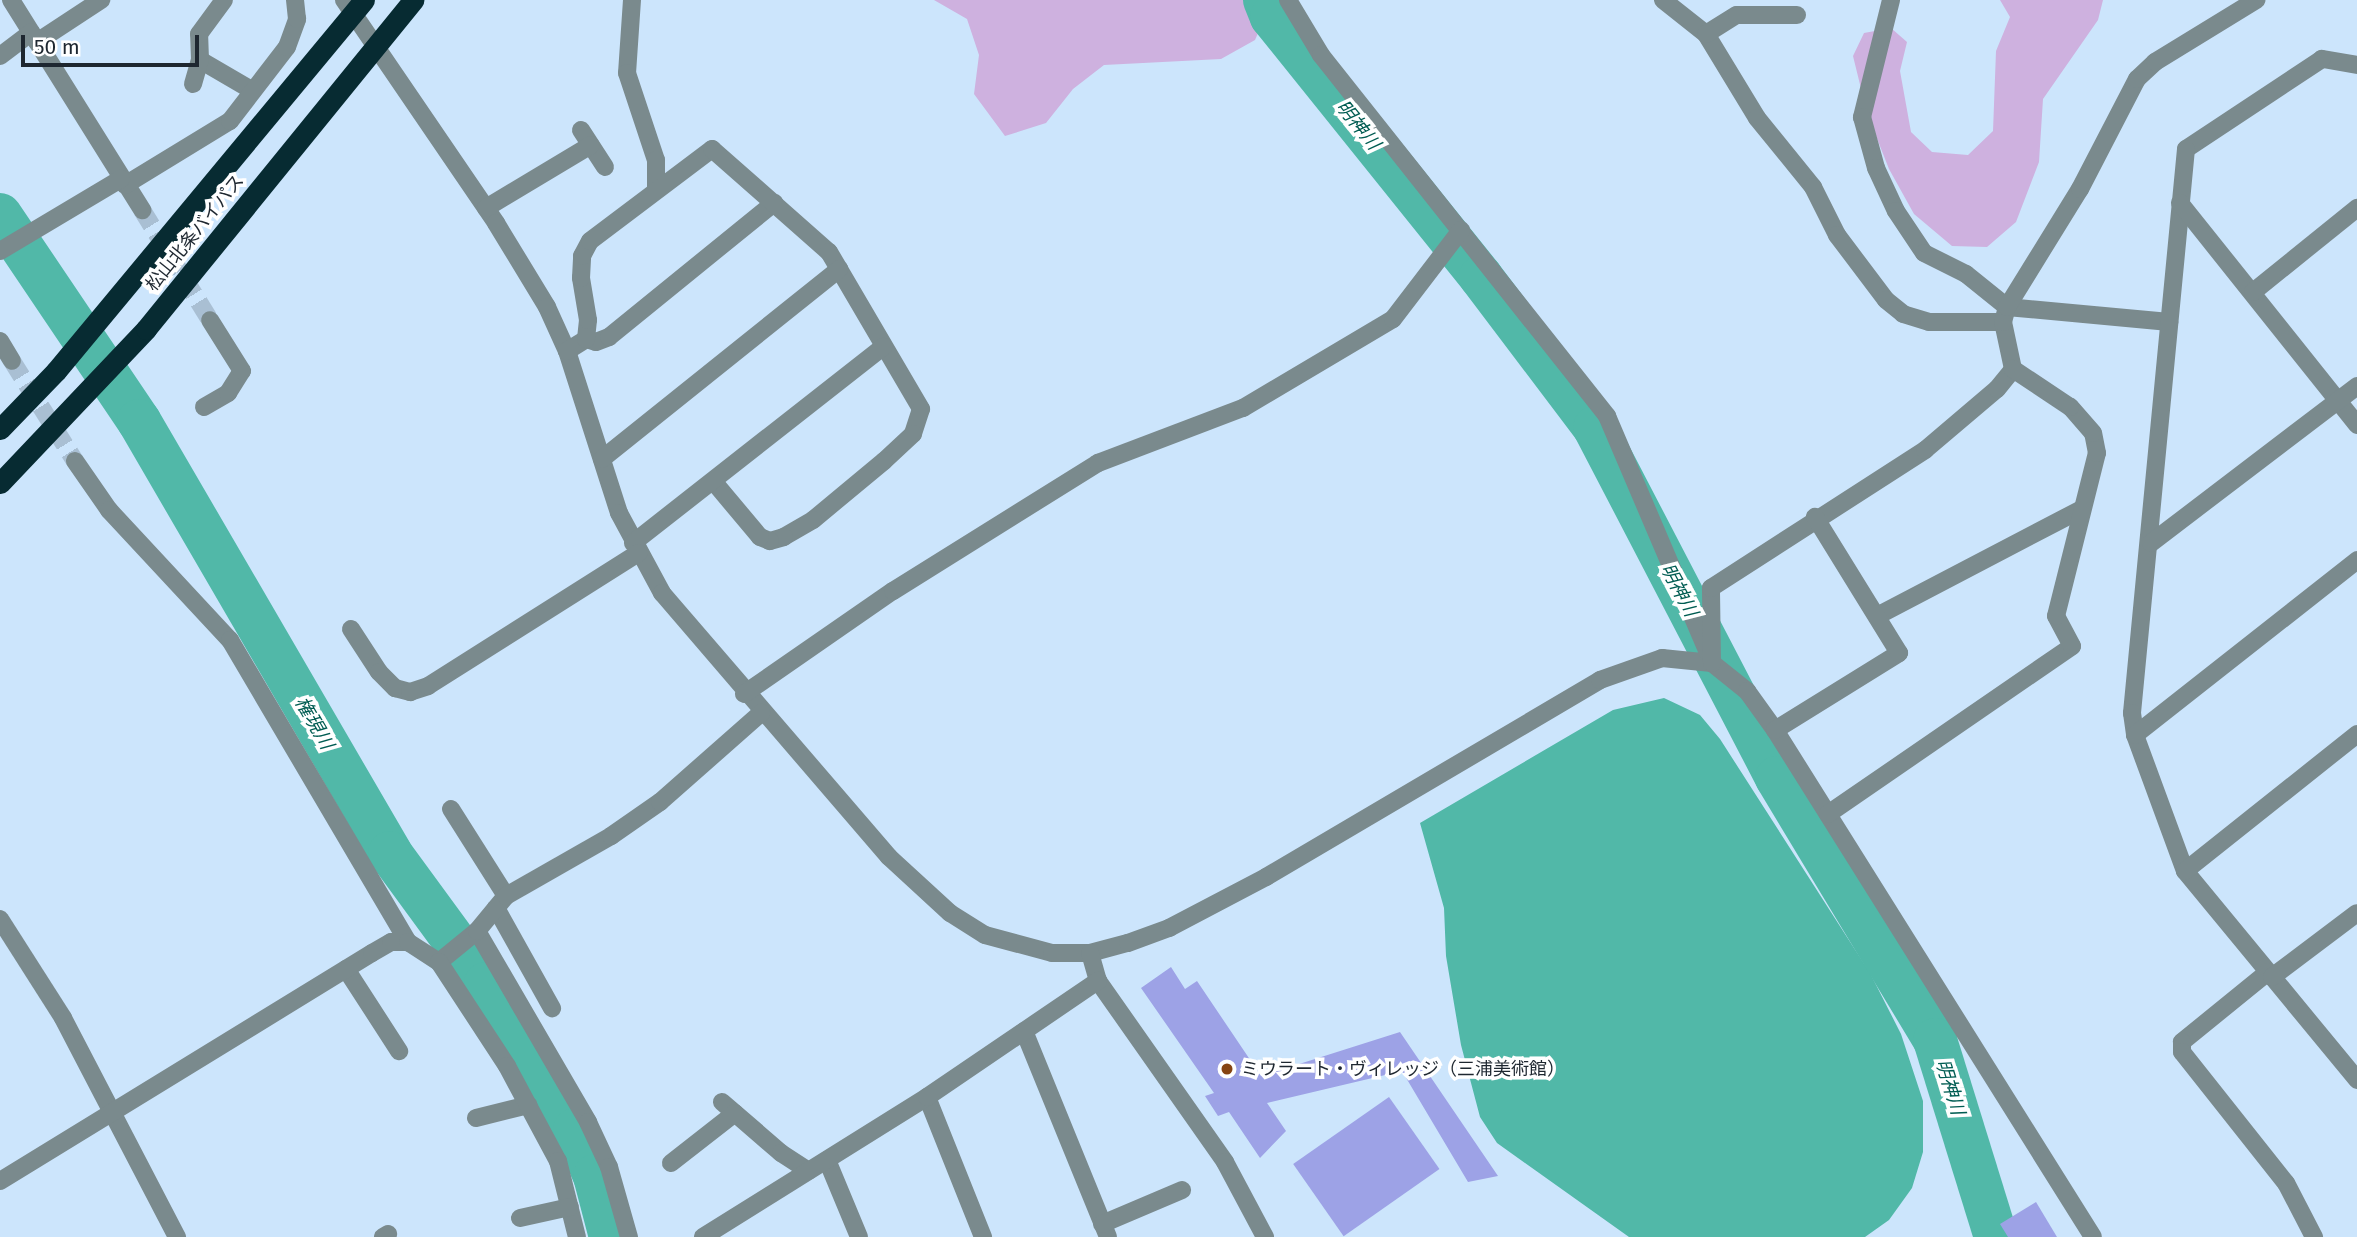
<!DOCTYPE html>
<meta charset="utf-8">
<style>
body{margin:0}
#map{position:relative;width:2357px;height:1237px;overflow:hidden;background:#cce5fc;font-family:"Fira Sans","Noto Sans JP",sans-serif}
div>[style]{position:absolute}
.green>*{inset:0;background:#ceb1df}
.water>*{inset:0;background:#51b8a8}
.river>*{height:44px;margin:-22px;padding:0 22px;transform-origin:22px;border-radius:22px;background:#51b8a8}
.building>*{inset:0;background:#9da2e6;transform-origin:0 0}
.minor-tunnel>*{height:18px;margin-top:-9px;transform-origin:0;background:repeating-linear-gradient(90deg,#a9bfd3 0 18px,transparent 0 27px)}
.minor>*{height:18px;margin:-9px;padding:0 9px;transform-origin:9px;border-radius:9px;background:#7a8a8d}
.highway>*{height:21px;margin:-10.5px;padding:0 10.5px;transform-origin:10.5px;border-radius:10.5px;background:#072b32}
.dots>*{width:19px;height:19px;translate:-50% -50%;box-sizing:border-box;border:4px solid #fff;border-radius:50%}
span{translate:-50% -50%;white-space:nowrap;text-align:center;line-height:1.15;-webkit-text-stroke:7px #fff;paint-order:stroke}
.street-label{font-size:18px;color:#1e2730}
.poi-label{font-size:18px;color:#1e2730}
.left{translate:0 -50%;text-align:left}
.water-label{font-size:19px;color:#005c52;font-style:italic}
.scale{position:absolute;left:21px;top:35px;width:178px;height:32px;box-sizing:border-box;border:4px solid #1e2730;border-top:0;padding-left:9px;font-size:21px;line-height:24px;white-space:nowrap;color:#1e2730;-webkit-text-stroke:5px #fff;paint-order:stroke}
</style>
<div id="map">
<div class="green">
<div style="clip-path:polygon(934px 0,1252px 0,1262px 24px,1255px 40px,1221px 59px,1104px 65px,1073px 89px,1046px 123px,1005px 136px,974px 94px,979px 55px,967px 19px)"></div>
<div style="clip-path:polygon(2000px 0,2103px 0,2098px 20px,2043px 99px,2039px 162px,2016px 222px,1987px 247px,1952px 246px,1914px 214px,1889px 169px,1867px 113px,1853px 56px,1864px 33px,1891px 28px,1907px 42px,1900px 71px,1911px 132px,1932px 152px,1968px 155px,1993px 131px,1996px 51px,2010px 17px)"></div>
</div>
<div class="water">
<div style="clip-path:polygon(1664px 698px,1700px 715px,1720px 739px,1870px 973px,1901px 1034px,1923px 1101px,1923px 1152px,1912px 1188px,1889px 1220px,1865px 1237px,1629px 1237px,1497px 1143px,1480px 1117px,1461px 1045px,1446px 956px,1444px 908px,1420px 823px,1613px 710px)"></div>
</div>
<div class="river">
<div style="left:1265px;top:0;width:18px;rotate:68deg"></div>
<div style="left:1272px;top:17px;width:334px;rotate:51.2deg"></div>
<div style="left:1481px;top:277px;width:189px;rotate:52.9deg"></div>
<div style="left:1595px;top:428px;width:394px;rotate:62.5deg"></div>
<div style="left:1777px;top:778px;width:306px;rotate:58.9deg"></div>
<div style="left:1935px;top:1040px;width:206px;rotate:72.8deg"></div>
<div style="left:0;top:215px;width:249px;rotate:56deg"></div>
<div style="left:139px;top:421px;width:500px;rotate:59.8deg"></div>
<div style="left:390px;top:853px;width:162px;rotate:53.8deg"></div>
<div style="left:486px;top:984px;width:171px;rotate:58.6deg"></div>
<div style="left:575px;top:1130px;width:50px;rotate:66.5deg"></div>
<div style="left:595px;top:1176px;width:63px;rotate:75.3deg"></div>
</div>
<div class="building">
<div style="clip-path:polygon(1171px 967px,1185px 989px,1197px 981px,1261px 1076px,1400px 1032px,1498px 1176px,1468px 1182px,1402px 1071px,1267px 1103px,1286px 1131px,1260px 1158px,1229px 1112px,1218px 1116px,1205px 1096px,1214px 1093px,1141px 988px)"></div>
<div style="left:1389px;top:1097px;width:88px;height:117px;rotate:55deg"></div>
<div style="clip-path:polygon(2036px 1202px,2057px 1237px,2008px 1237px,2000px 1224px)"></div>
</div>
<div class="minor-tunnel">
<div style="left:142px;top:210px;width:129px;rotate:58.3deg"></div>
<div style="left:12px;top:361px;width:118px;rotate:57.8deg"></div>
</div>
<div class="minor">
<div style="left:11px;top:0;width:248px;rotate:58deg"></div>
<div style="left:344px;top:0;width:270px;rotate:55.7deg"></div>
<div style="left:496px;top:223px;width:98px;rotate:58.7deg"></div>
<div style="left:547px;top:307px;width:48px;rotate:65.6deg"></div>
<div style="left:567px;top:351px;width:170px;rotate:72.2deg"></div>
<div style="left:619px;top:513px;width:91px;rotate:61.7deg"></div>
<div style="left:662px;top:593px;width:348px;rotate:49.3deg"></div>
<div style="left:889px;top:857px;width:83px;rotate:42.6deg"></div>
<div style="left:950px;top:913px;width:41px;rotate:32.2deg"></div>
<div style="left:985px;top:935px;width:69px;rotate:15deg"></div>
<div style="left:1052px;top:953px;width:38px"></div>
<div style="left:1090px;top:953px;width:39px;rotate:-15deg"></div>
<div style="left:1128px;top:943px;width:44px;rotate:-20.1deg"></div>
<div style="left:1169px;top:928px;width:110px;rotate:-27.7deg"></div>
<div style="left:1266px;top:877px;width:388px;rotate:-30.5deg"></div>
<div style="left:1600px;top:680px;width:66px;rotate:-19.5deg"></div>
<div style="left:1662px;top:658px;width:50px;rotate:5.7deg"></div>
<div style="left:1712px;top:663px;width:45px;rotate:38.7deg"></div>
<div style="left:1747px;top:691px;width:48px;rotate:54.3deg"></div>
<div style="left:1775px;top:730px;width:598px;rotate:57.9deg"></div>
<div style="left:632px;top:0;width:73px;rotate:93.9deg"></div>
<div style="left:627px;top:73px;width:92px;rotate:71.6deg"></div>
<div style="left:656px;top:160px;width:29px;rotate:90deg"></div>
<div style="left:1288px;top:0;width:64px;rotate:59deg"></div>
<div style="left:1321px;top:55px;width:461px;rotate:51.6deg"></div>
<div style="left:1607px;top:416px;width:258px;rotate:66.9deg"></div>
<div style="left:1663px;top:0;width:55px;rotate:38.3deg"></div>
<div style="left:1706px;top:34px;width:98px;rotate:58.7deg"></div>
<div style="left:1757px;top:118px;width:89px;rotate:50.9deg"></div>
<div style="left:1813px;top:187px;width:54px;rotate:63.4deg"></div>
<div style="left:1837px;top:235px;width:81px;rotate:53deg"></div>
<div style="left:1886px;top:300px;width:22px;rotate:39deg"></div>
<div style="left:1903px;top:314px;width:27px;rotate:17deg"></div>
<div style="left:1929px;top:322px;width:74px"></div>
<div style="left:1891px;top:0;width:121px;rotate:103.9deg"></div>
<div style="left:1862px;top:117px;width:53px;rotate:74.6deg"></div>
<div style="left:1876px;top:168px;width:47px;rotate:65.1deg"></div>
<div style="left:1896px;top:211px;width:50px;rotate:56.3deg"></div>
<div style="left:1924px;top:253px;width:47px;rotate:26.6deg"></div>
<div style="left:1966px;top:274px;width:53px;rotate:38.8deg"></div>
<div style="left:2007px;top:307px;width:163px;rotate:5.3deg"></div>
<div style="left:1706px;top:34px;width:36px;rotate:-32deg"></div>
<div style="left:1737px;top:15px;width:60px"></div>
<div style="left:37px;top:42px;width:77px;rotate:-33.3deg"></div>
<div style="left:0;top:56px;width:39px;rotate:-37deg"></div>
<div style="left:200px;top:60px;width:61px;rotate:30.3deg"></div>
<div style="left:2357px;top:65px;width:36px;rotate:-170deg"></div>
<div style="left:2322px;top:59px;width:163px;rotate:146.5deg"></div>
<div style="left:2186px;top:149px;width:567px;rotate:95.47deg"></div>
<div style="left:2132px;top:713px;width:22px;rotate:82deg"></div>
<div style="left:2135px;top:735px;width:145px;rotate:69.8deg"></div>
<div style="left:2185px;top:871px;width:271px;rotate:50.5deg"></div>
<div style="left:193px;top:84px;width:25px;rotate:-74deg"></div>
<div style="left:200px;top:60px;width:26px;rotate:-92deg"></div>
<div style="left:199px;top:34px;width:42px;rotate:-53.7deg"></div>
<div style="left:581px;top:130px;width:44px;rotate:57deg"></div>
<div style="left:125px;top:185px;width:123px;rotate:-31.4deg"></div>
<div style="left:230px;top:121px;width:93px;rotate:-52.4deg"></div>
<div style="left:287px;top:47px;width:30px;rotate:-70deg"></div>
<div style="left:297px;top:19px;width:19px;rotate:-96deg"></div>
<div style="left:2180px;top:203px;width:284px;rotate:51.4deg"></div>
<div style="left:486px;top:208px;width:122px;rotate:-31deg"></div>
<div style="left:0;top:251px;width:141px;rotate:-30.8deg"></div>
<div style="left:2253px;top:292px;width:134px;rotate:-38.9deg"></div>
<div style="left:586px;top:339px;width:10px;rotate:17deg"></div>
<div style="left:596px;top:342px;width:14px;rotate:-21deg"></div>
<div style="left:609px;top:337px;width:213px;rotate:-39.1deg"></div>
<div style="left:0;top:341px;width:23px;rotate:59deg"></div>
<div style="left:567px;top:351px;width:22px;rotate:-32deg"></div>
<div style="left:586px;top:339px;width:19px;rotate:-84deg"></div>
<div style="left:588px;top:320px;width:43px;rotate:-99.5deg"></div>
<div style="left:581px;top:278px;width:22px;rotate:-87deg"></div>
<div style="left:582px;top:256px;width:17px;rotate:-62deg"></div>
<div style="left:590px;top:241px;width:153px;rotate:-37deg"></div>
<div style="left:712px;top:149px;width:156px;rotate:41.4deg"></div>
<div style="left:829px;top:252px;width:182px;rotate:59.6deg"></div>
<div style="left:921px;top:409px;width:26px;rotate:108deg"></div>
<div style="left:913px;top:434px;width:40px;rotate:137deg"></div>
<div style="left:884px;top:461px;width:92px;rotate:140.3deg"></div>
<div style="left:813px;top:520px;width:34px;rotate:150deg"></div>
<div style="left:784px;top:537px;width:15px;rotate:164deg"></div>
<div style="left:770px;top:541px;width:11px;rotate:-158deg"></div>
<div style="left:760px;top:537px;width:73px;rotate:-130deg"></div>
<div style="left:204px;top:407px;width:28px;rotate:-30deg"></div>
<div style="left:228px;top:393px;width:26px;rotate:-58deg"></div>
<div style="left:242px;top:371px;width:60px;rotate:-122.1deg"></div>
<div style="left:602px;top:459px;width:304px;rotate:-38.7deg"></div>
<div style="left:75px;top:461px;width:60px;rotate:55.2deg"></div>
<div style="left:109px;top:510px;width:178px;rotate:47.1deg"></div>
<div style="left:230px;top:640px;width:351px;rotate:59.5deg"></div>
<div style="left:633px;top:543px;width:318px;rotate:-38.1deg"></div>
<div style="left:2151px;top:543px;width:259px;rotate:-37.3deg"></div>
<div style="left:1877px;top:616px;width:229px;rotate:-27.6deg"></div>
<div style="left:351px;top:629px;width:51px;rotate:56.9deg"></div>
<div style="left:379px;top:672px;width:23px;rotate:45deg"></div>
<div style="left:395px;top:688px;width:16px;rotate:15deg"></div>
<div style="left:410px;top:692px;width:19px;rotate:-18deg"></div>
<div style="left:428px;top:686px;width:249px;rotate:-32.3deg"></div>
<div style="left:1712px;top:663px;width:75px;rotate:-90.8deg"></div>
<div style="left:1711px;top:588px;width:255px;rotate:-32.8deg"></div>
<div style="left:1925px;top:450px;width:94px;rotate:-40.3deg"></div>
<div style="left:1997px;top:389px;width:26px;rotate:-51deg"></div>
<div style="left:2013px;top:369px;width:48px;rotate:-102deg"></div>
<div style="left:2003px;top:322px;width:16px;rotate:-75deg"></div>
<div style="left:2007px;top:307px;width:139px;rotate:-58.3deg"></div>
<div style="left:2080px;top:189px;width:124px;rotate:-62.6deg"></div>
<div style="left:2137px;top:79px;width:25px;rotate:-43deg"></div>
<div style="left:2155px;top:62px;width:119px;rotate:-31.5deg"></div>
<div style="left:744px;top:694px;width:181px;rotate:-34.7deg"></div>
<div style="left:893px;top:591px;width:242px;rotate:-32deg"></div>
<div style="left:1098px;top:463px;width:155px;rotate:-20.8deg"></div>
<div style="left:1243px;top:408px;width:174px;rotate:-30.7deg"></div>
<div style="left:1393px;top:319px;width:112px;rotate:-52.6deg"></div>
<div style="left:1775px;top:730px;width:146px;rotate:-31.8deg"></div>
<div style="left:1899px;top:653px;width:160px;rotate:-121.7deg"></div>
<div style="left:2135px;top:735px;width:283px;rotate:-38.2deg"></div>
<div style="left:451px;top:809px;width:103px;rotate:57.7deg"></div>
<div style="left:1828px;top:814px;width:296px;rotate:-34.5deg"></div>
<div style="left:2072px;top:646px;width:34px;rotate:-118deg"></div>
<div style="left:2056px;top:616px;width:168px;rotate:-75.9deg"></div>
<div style="left:2097px;top:453px;width:20px;rotate:-101deg"></div>
<div style="left:2093px;top:433px;width:35px;rotate:-131deg"></div>
<div style="left:2070px;top:407px;width:69px;rotate:-146.3deg"></div>
<div style="left:2185px;top:871px;width:220px;rotate:-38.5deg"></div>
<div style="left:496px;top:908px;width:115px;rotate:60.8deg"></div>
<div style="left:0;top:919px;width:117px;rotate:57.5deg"></div>
<div style="left:63px;top:1018px;width:247px;rotate:62.5deg"></div>
<div style="left:477px;top:931px;width:221px;rotate:59.8deg"></div>
<div style="left:588px;top:1122px;width:50px;rotate:65deg"></div>
<div style="left:609px;top:1167px;width:73px;rotate:74.1deg"></div>
<div style="left:1090px;top:953px;width:29px;rotate:74deg"></div>
<div style="left:1098px;top:981px;width:221px;rotate:54.9deg"></div>
<div style="left:1225px;top:1162px;width:85px;rotate:61.9deg"></div>
<div style="left:439px;top:962px;width:49px;rotate:-39.2deg"></div>
<div style="left:477px;top:931px;width:45px;rotate:-50.4deg"></div>
<div style="left:506px;top:896px;width:121px;rotate:-29.7deg"></div>
<div style="left:611px;top:836px;width:60px;rotate:-34.8deg"></div>
<div style="left:660px;top:802px;width:135px;rotate:-41.4deg"></div>
<div style="left:346px;top:969px;width:98px;rotate:57.1deg"></div>
<div style="left:2268px;top:972px;width:111px;rotate:140.9deg"></div>
<div style="left:2182px;top:1042px;width:10px;rotate:90deg"></div>
<div style="left:2182px;top:1052px;width:167px;rotate:51.6deg"></div>
<div style="left:2286px;top:1183px;width:61px;rotate:62.6deg"></div>
<div style="left:2272px;top:977px;width:106px;rotate:-37deg"></div>
<div style="left:1024px;top:1031px;width:222px;rotate:67.8deg"></div>
<div style="left:927px;top:1097px;width:151px;rotate:68.2deg"></div>
<div style="left:722px;top:1102px;width:78px;rotate:40.8deg"></div>
<div style="left:781px;top:1153px;width:33px;rotate:33deg"></div>
<div style="left:476px;top:1118px;width:54px;rotate:-14deg"></div>
<div style="left:827px;top:1160px;width:83px;rotate:67.4deg"></div>
<div style="left:671px;top:1163px;width:81px;rotate:-38deg"></div>
<div style="left:0;top:1181px;width:436px;rotate:-31.5deg"></div>
<div style="left:372px;top:953px;width:22px;rotate:-30deg"></div>
<div style="left:391px;top:942px;width:17px"></div>
<div style="left:408px;top:942px;width:37px;rotate:33deg"></div>
<div style="left:439px;top:962px;width:124px;rotate:56.8deg"></div>
<div style="left:507px;top:1066px;width:108px;rotate:61.8deg"></div>
<div style="left:558px;top:1161px;width:78px;rotate:76deg"></div>
<div style="left:520px;top:1218px;width:51px;rotate:-12.4deg"></div>
<div style="left:1102px;top:1224px;width:87px;rotate:-23deg"></div>
<div style="left:383px;top:1237px;width:6px;rotate:-31deg"></div>
<div style="left:703px;top:1237px;width:264px;rotate:-32deg"></div>
<div style="left:927px;top:1097px;width:207px;rotate:-34.2deg"></div>
</div>
<div class="highway">
<div style="left:0;top:429px;width:81px;rotate:-46deg"></div>
<div style="left:56px;top:371px;width:482px;rotate:-50.3deg"></div>
<div style="left:0;top:483px;width:212px;rotate:-46.5deg"></div>
<div style="left:146px;top:329px;width:424px;rotate:-50.9deg"></div>
</div>
<div class="dots">
<div style="left:1227px;top:1069px;background:#864412"></div>
</div>
<div class="street-label">
<span style="left:195px;top:233px;rotate:-51deg">松山北条バイパス</span>
</div>
<div class="poi-label">
<span class="left" style="left:1241px;top:1069px">ミウラート・ヴィレッジ（三浦美術館）</span>
</div>
<div class="water-label">
<span style="left:1358px;top:125px;rotate:51deg">明神川</span>
<span style="left:1679px;top:590px;rotate:62deg">明神川</span>
<span style="left:314px;top:723px;rotate:60deg">権現川</span>
<span style="left:1950px;top:1087px;rotate:73deg">明神川</span>
</div>
<div class="scale">50 m</div>
</div>
